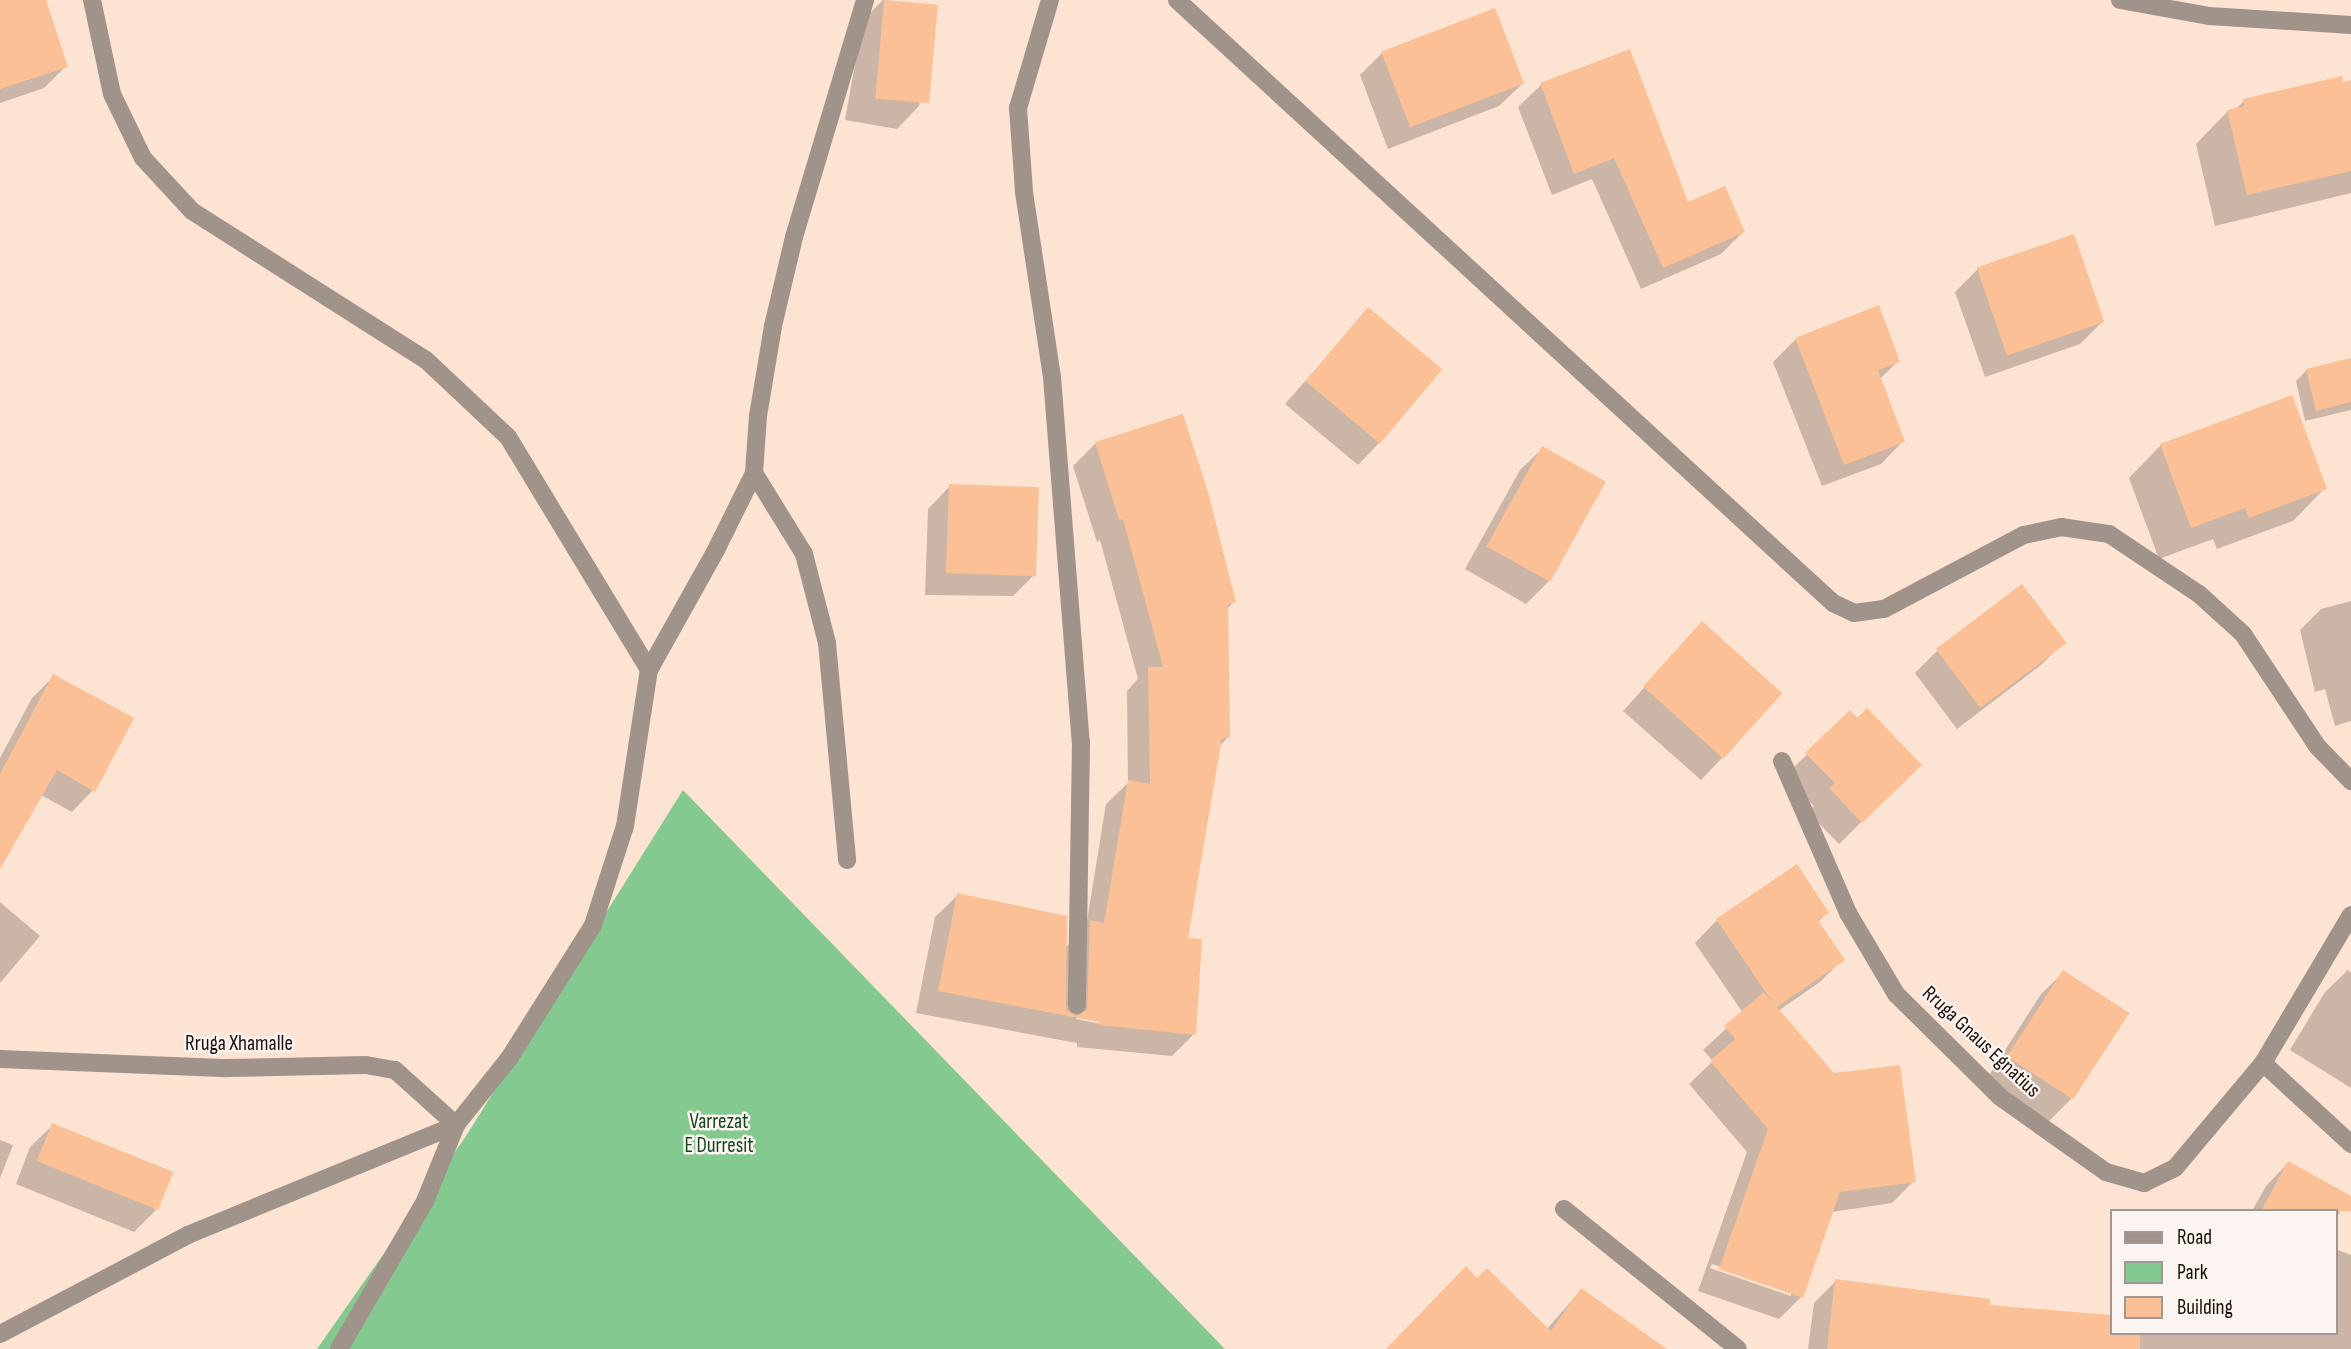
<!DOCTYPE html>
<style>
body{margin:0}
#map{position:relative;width:2351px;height:1349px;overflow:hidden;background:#fde3d1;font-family:"Sofia Sans Condensed",sans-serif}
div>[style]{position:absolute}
.green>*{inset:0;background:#84c98f}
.shadow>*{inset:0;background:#0003}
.building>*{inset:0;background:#fbc095;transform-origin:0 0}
.lane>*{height:18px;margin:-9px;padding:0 9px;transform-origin:9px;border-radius:9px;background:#a09389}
.street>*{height:18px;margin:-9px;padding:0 9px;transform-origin:9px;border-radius:9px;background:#a09389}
span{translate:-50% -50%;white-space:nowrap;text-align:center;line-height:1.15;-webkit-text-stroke:5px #fbf4f0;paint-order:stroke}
.street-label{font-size:21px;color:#1a0f08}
.park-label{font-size:21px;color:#134620}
.legend{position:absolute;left:2110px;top:1209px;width:228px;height:126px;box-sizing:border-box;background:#fbf4f0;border:2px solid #a19893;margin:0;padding:9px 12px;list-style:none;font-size:21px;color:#1a0f08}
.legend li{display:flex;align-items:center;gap:14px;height:35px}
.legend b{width:35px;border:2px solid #a19893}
</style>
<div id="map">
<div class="green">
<div style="clip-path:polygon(683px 790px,1225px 1349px,317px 1349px,466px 1136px)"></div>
</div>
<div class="shadow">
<div style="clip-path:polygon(7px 0,45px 0,66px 66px,44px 88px,0 103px,0 2px)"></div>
<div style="clip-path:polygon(883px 0,936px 7px,919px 106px,897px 129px,845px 120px,863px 20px)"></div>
<div style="clip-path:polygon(1629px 51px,1687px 204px,1743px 232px,1721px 254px,1641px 289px,1592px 179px,1552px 195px,1518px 107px,1541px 85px)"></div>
<div style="clip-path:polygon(1382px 53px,1522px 84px,1499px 106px,1388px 149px,1360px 75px)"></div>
<div style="clip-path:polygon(2351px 82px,2351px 193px,2215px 226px,2196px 144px,2228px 111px,2235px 110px,2244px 101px)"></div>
<div style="clip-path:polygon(1978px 269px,2102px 322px,2080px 344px,1985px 377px,1955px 292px)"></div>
<div style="clip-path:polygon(1368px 310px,1380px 442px,1358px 465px,1285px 404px)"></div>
<div style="clip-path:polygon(1796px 339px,1898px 361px,1880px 379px,1903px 441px,1881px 464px,1822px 486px,1773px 362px)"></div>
<div style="clip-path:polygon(2351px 360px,2351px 410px,2305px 421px,2296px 381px,2307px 370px)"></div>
<div style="clip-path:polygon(evenodd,1096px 443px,1234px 602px,1226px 610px,1228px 737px,1219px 747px,1186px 940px,1194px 1034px,1172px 1056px,1077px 1047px,1077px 1043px,916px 1013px,935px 917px,958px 895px,1065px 948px,1086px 927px,1106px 804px,1128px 783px,1127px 691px,1138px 679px,1100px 540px,1097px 542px,1073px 466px,1096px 443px,1079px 1016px,1108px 1021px,1107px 1025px,1076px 1019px,1079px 1016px)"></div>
<div style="clip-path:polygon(2161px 445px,2325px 488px,2293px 521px,2217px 549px,2213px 539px,2159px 559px,2129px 478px)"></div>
<div style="clip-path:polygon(1543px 448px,1549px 581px,1526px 604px,1465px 569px,1520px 470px)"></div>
<div style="clip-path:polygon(950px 486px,1035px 574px,1013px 596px,925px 595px,928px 509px)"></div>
<div style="clip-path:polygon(2351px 601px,2351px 721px,2335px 726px,2325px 689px,2315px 692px,2300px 630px,2321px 609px)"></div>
<div style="clip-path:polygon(1702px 624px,1723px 757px,1701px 780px,1623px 711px)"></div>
<div style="clip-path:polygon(2064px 642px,2041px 665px,1957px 729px,1915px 673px,1937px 651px)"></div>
<div style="clip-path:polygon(54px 676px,93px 790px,72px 812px,41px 795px,0 866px,0 758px,32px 698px)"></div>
<div style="clip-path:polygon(1850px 712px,1919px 765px,1839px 844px,1808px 812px,1814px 806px,1784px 777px)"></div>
<div style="clip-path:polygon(0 902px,40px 936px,0 983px)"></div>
<div style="clip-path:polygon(evenodd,1827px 913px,1818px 922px,1843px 959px,1820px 982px,1778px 1011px,1914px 1181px,1892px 1203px,1832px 1212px,1801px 1297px,1779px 1319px,1698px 1291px,1747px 1152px,1689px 1084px,1713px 1061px,1703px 1050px,1743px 1013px,1695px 943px,1717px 920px,1827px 913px,1712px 1264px,1791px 1292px,1791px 1296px,1710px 1268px,1712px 1264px)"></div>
<div style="clip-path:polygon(2348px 970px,2351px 973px,2351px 1088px,2290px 1050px,2325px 992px)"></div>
<div style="clip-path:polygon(2064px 972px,2126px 1014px,2072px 1098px,2049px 1121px,1986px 1080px,2041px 994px)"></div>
<div style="clip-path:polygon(53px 1125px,156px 1210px,134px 1232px,16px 1184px,30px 1147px)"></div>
<div style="clip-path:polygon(0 1140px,13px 1145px,0 1178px)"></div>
<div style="clip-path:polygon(2288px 1163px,2348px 1197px,2335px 1221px,2335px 1211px,2252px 1211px,2266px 1186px)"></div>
<div style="clip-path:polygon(2335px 1249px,2351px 1255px,2351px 1349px,1808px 1349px,1814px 1303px,1836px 1281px,1988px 1306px,2111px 1317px,2111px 1333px,2335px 1333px)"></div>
<div style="clip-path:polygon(1477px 1280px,1547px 1329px,1581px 1290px,1650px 1349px,1388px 1349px)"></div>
</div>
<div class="building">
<div style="clip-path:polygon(0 0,46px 0,68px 67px,0 89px)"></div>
<div style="left:884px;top:0;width:54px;height:99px;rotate:5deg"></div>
<div style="left:1495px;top:8px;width:81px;height:122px;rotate:69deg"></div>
<div style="clip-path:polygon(1630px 49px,1688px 202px,1725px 186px,1745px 232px,1663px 268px,1614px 158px,1574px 174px,1540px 83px)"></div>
<div style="clip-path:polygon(2342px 76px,2343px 82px,2351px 80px,2351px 171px,2247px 195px,2227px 110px,2244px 106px,2243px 99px)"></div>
<div style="left:2074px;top:234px;width:93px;height:103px;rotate:71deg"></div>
<div style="clip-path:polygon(1879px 305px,1900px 362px,1878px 370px,1905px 442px,1844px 465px,1795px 338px)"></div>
<div style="left:1368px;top:307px;width:97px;height:97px;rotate:40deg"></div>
<div style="clip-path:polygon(2351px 358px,2351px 402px,2316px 411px,2306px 369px)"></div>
<div style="clip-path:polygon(2292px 395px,2327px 489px,2249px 518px,2245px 508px,2191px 528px,2160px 444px)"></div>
<div style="clip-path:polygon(1183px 414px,1208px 492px,1236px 602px,1228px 605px,1230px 738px,1222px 738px,1188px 938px,1202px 939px,1196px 1035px,1099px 1025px,1099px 1022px,938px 991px,957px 893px,1067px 916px,1066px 1006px,1067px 1011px,1076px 1016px,1087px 1010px,1090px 920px,1104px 923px,1128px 780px,1150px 784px,1148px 667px,1163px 667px,1123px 519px,1119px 520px,1095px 442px)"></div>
<div style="left:1542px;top:446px;width:73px;height:115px;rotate:29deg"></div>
<div style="left:949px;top:484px;width:90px;height:89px;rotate:2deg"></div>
<div style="left:2022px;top:584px;width:74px;height:108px;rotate:53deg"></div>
<div style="left:1702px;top:621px;width:108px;height:88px;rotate:42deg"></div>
<div style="clip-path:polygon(53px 674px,134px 718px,95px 792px,57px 770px,0 869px,0 774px)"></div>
<div style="clip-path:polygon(1867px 708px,1922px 765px,1862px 823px,1829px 788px,1835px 783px,1805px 753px,1850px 710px,1857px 718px)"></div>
<div style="clip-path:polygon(1797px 864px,1829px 913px,1818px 920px,1845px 960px,1777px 1007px,1834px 1073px,1900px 1065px,1916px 1182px,1840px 1192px,1803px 1298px,1719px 1269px,1768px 1129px,1710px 1061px,1735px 1039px,1724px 1026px,1764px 992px,1773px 1003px,1716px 919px)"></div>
<div style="left:2063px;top:970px;width:79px;height:103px;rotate:33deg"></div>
<div style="left:52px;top:1123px;width:131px;height:41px;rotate:22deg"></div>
<div style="clip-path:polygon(2288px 1161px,2351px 1196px,2351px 1211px,2261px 1211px)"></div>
<div style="clip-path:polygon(1466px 1266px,1477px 1278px,1487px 1268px,1551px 1331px,1581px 1288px,1667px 1349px,1386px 1349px)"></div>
<div style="clip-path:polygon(1835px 1279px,1990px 1299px,1990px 1305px,2111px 1315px,2111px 1333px,2140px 1333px,2140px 1349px,1827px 1349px)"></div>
</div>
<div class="lane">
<div style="left:754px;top:473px;width:95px;rotate:58.3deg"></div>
<div style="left:804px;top:554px;width:92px;rotate:75.5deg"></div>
<div style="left:827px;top:643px;width:218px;rotate:84.7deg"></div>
</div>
<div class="street">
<div style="left:92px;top:0;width:96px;rotate:78deg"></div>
<div style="left:112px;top:94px;width:71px;rotate:64.2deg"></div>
<div style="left:143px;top:158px;width:72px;rotate:47.2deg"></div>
<div style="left:192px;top:211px;width:277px;rotate:32.5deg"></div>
<div style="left:426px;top:360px;width:112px;rotate:43.2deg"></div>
<div style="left:508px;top:437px;width:272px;rotate:58.8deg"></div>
<div style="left:1050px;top:0;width:113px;rotate:106.5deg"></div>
<div style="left:1018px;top:108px;width:84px;rotate:85.9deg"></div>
<div style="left:1024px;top:192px;width:187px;rotate:81.4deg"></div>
<div style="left:1052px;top:377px;width:366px;rotate:85.5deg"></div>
<div style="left:1081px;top:742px;width:263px;rotate:90.9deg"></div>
<div style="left:1177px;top:0;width:891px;rotate:42.59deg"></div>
<div style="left:1833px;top:603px;width:23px;rotate:25deg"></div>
<div style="left:1854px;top:613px;width:30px;rotate:-8deg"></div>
<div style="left:1884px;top:609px;width:158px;rotate:-27.9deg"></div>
<div style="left:2024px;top:535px;width:38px;rotate:-12deg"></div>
<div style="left:2061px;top:527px;width:49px;rotate:8.3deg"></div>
<div style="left:2109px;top:534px;width:108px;rotate:33.7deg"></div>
<div style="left:2199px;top:594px;width:59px;rotate:42.3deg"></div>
<div style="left:2243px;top:634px;width:134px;rotate:56.5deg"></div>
<div style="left:2317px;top:746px;width:49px;rotate:45.8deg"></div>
<div style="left:2120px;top:0;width:90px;rotate:10.2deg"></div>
<div style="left:2209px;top:16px;width:142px;rotate:3.6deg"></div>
<div style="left:1782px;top:761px;width:166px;rotate:66.5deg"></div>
<div style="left:1848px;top:913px;width:94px;rotate:59.3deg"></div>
<div style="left:1896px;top:994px;width:146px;rotate:44.7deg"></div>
<div style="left:2000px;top:1097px;width:130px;rotate:35.3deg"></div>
<div style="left:2106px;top:1172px;width:40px;rotate:16deg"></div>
<div style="left:2144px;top:1183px;width:34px;rotate:-26deg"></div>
<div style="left:2175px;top:1168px;width:137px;rotate:-50deg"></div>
<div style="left:2263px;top:1063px;width:172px;rotate:-59.3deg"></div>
<div style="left:0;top:1059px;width:228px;rotate:2.3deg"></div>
<div style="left:228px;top:1068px;width:138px;rotate:-1.2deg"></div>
<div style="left:366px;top:1065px;width:29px;rotate:10deg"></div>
<div style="left:395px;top:1070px;width:82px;rotate:42deg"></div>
<div style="left:456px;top:1125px;width:290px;rotate:157.7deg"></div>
<div style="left:188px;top:1235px;width:212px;rotate:152.2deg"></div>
<div style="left:2263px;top:1063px;width:120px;rotate:42.6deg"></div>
<div style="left:1564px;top:1209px;width:223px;rotate:38.8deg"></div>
<div style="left:339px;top:1349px;width:171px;rotate:-59.8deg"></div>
<div style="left:425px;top:1201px;width:82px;rotate:-67.8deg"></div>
<div style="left:456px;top:1125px;width:87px;rotate:-51.5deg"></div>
<div style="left:510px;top:1057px;width:156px;rotate:-57.8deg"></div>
<div style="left:593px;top:925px;width:104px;rotate:-72.1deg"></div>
<div style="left:625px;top:826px;width:158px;rotate:-81.3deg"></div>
<div style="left:649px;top:670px;width:137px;rotate:-60.8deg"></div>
<div style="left:716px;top:550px;width:86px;rotate:-63.7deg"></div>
<div style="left:754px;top:473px;width:57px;rotate:-86deg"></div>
<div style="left:758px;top:416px;width:91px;rotate:-80.5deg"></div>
<div style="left:773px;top:326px;width:91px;rotate:-76.7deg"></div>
<div style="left:794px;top:237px;width:247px;rotate:-73.3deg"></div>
</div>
<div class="street-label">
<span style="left:1981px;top:1042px;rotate:43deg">Rruga Gnaus Egnatius</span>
<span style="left:239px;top:1044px">Rruga Xhamalle</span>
</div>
<div class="park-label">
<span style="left:719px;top:1134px">Varrezat<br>E Durresit</span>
</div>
<ul class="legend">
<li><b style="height:9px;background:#a09389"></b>Road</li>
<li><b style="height:19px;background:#84c98f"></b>Park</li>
<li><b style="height:19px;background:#fbc095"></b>Building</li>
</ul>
</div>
